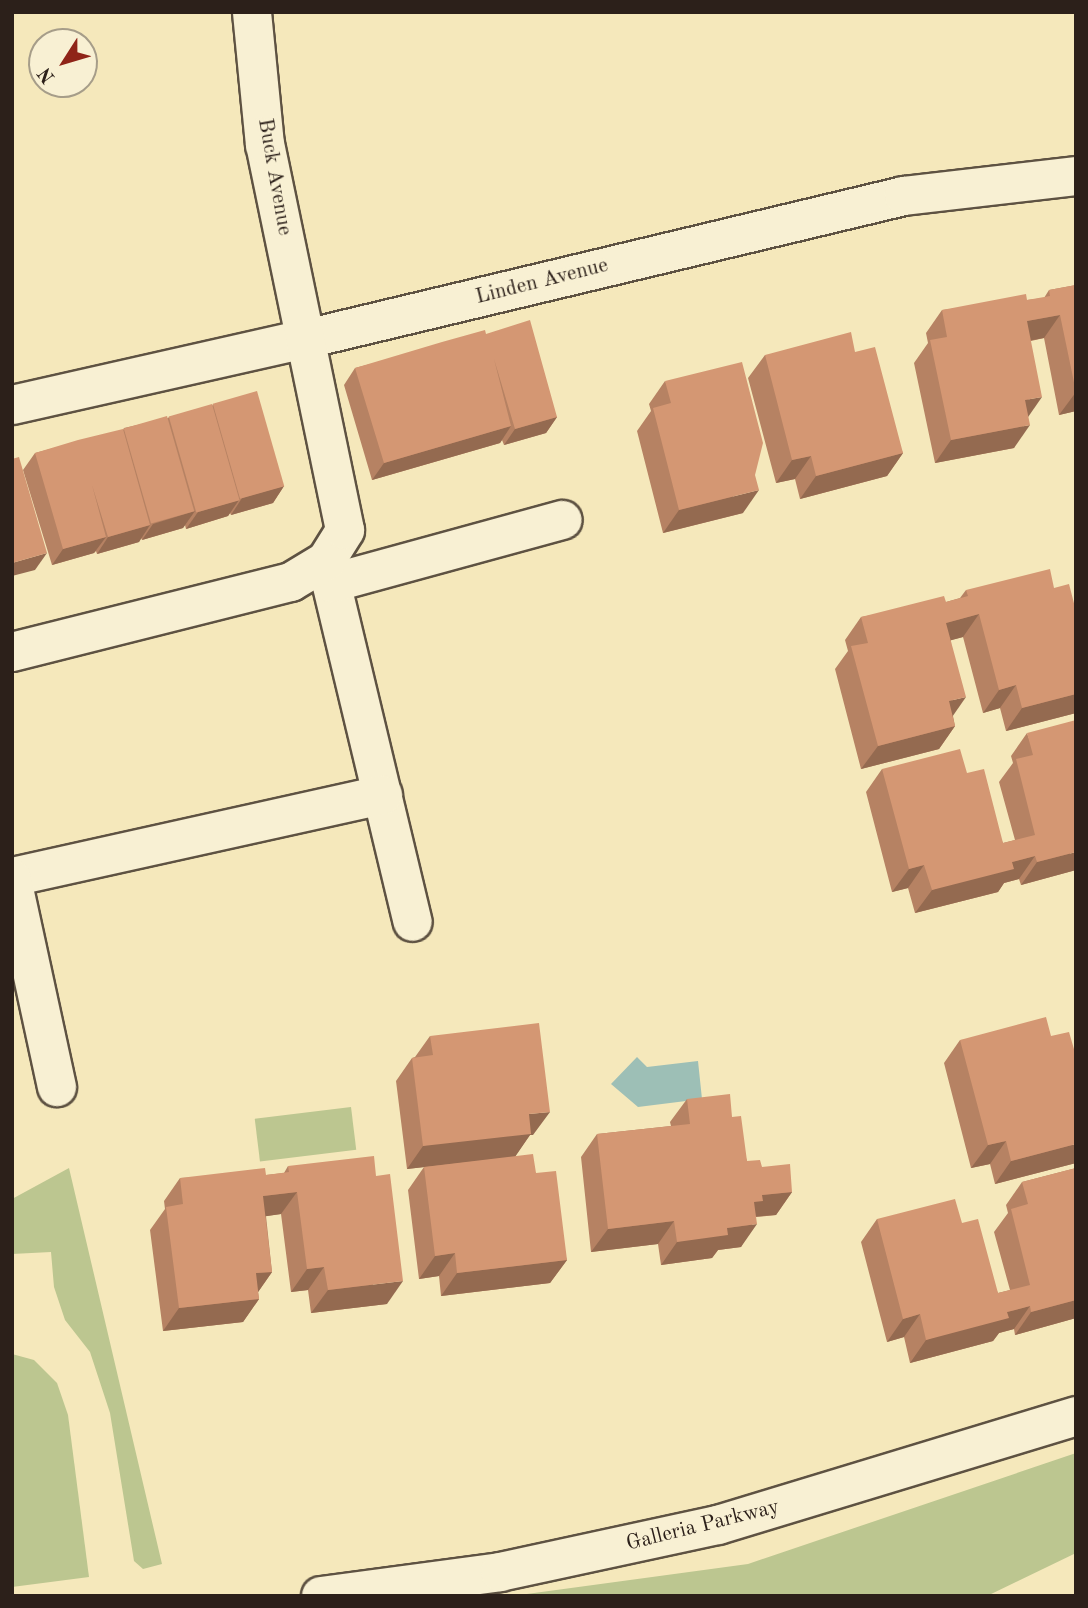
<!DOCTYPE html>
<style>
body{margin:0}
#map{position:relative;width:1088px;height:1608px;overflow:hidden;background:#f5e8bb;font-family:"Old Standard TT",serif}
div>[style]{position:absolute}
.green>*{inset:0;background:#bcc690;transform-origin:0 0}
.water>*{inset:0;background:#9dbfb6}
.roads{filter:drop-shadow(2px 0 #5e5242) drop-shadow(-2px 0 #5e5242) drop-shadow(0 2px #5e5242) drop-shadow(0 -2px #5e5242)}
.minor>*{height:38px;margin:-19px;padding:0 19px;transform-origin:19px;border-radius:19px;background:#f8f0d3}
.wall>*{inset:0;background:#b68263}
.shaded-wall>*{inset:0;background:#946a50}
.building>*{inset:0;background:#d49773;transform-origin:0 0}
span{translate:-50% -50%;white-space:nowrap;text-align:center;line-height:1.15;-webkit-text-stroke:5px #f8f0d3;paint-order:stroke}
.street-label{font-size:21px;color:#2c201a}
.frame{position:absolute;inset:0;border:14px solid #2c201a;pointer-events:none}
.north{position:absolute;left:28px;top:28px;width:70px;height:70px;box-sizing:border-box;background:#f8f0d3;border:2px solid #a69d89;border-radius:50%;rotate:233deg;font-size:19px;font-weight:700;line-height:28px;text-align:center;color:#2c201a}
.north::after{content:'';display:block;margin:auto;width:24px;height:32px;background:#8f2418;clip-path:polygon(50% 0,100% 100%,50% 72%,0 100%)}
</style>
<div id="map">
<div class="green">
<div style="left:351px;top:1107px;width:43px;height:97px;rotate:83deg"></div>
<div style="clip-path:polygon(69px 1168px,162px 1564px,143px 1569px,134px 1561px,110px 1413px,90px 1352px,65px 1320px,54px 1287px,51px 1252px,12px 1254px,12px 1199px)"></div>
<div style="clip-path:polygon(12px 1354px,34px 1360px,57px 1383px,68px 1415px,89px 1577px,12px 1587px)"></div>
<div style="clip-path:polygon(1076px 1453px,1076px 1553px,987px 1596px,512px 1596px,748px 1564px)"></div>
</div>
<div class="water">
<div style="clip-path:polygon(637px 1057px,647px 1067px,698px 1061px,702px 1099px,638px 1107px,611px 1084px)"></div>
</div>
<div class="roads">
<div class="minor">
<div style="left:12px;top:405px;width:301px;rotate:-12.7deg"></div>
<div style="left:306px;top:339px;width:615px;rotate:-13.45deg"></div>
<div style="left:904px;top:196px;width:173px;rotate:-6.6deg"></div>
<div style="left:326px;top:561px;width:371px;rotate:76.5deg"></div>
<div style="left:332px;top:583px;width:239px;rotate:-15.3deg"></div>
<div style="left:12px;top:652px;width:288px;rotate:-14.1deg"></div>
<div style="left:291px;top:582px;width:41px;rotate:-31deg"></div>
<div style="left:326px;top:561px;width:36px;rotate:-58deg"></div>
<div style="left:345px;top:530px;width:393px;rotate:-101.7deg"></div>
<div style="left:265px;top:145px;width:134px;rotate:-95.6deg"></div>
<div style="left:12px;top:877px;width:380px;rotate:-12.5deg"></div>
<div style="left:12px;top:879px;width:213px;rotate:77.8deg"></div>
<div style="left:321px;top:1596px;width:181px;rotate:-7.6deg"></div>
<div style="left:500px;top:1572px;width:223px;rotate:-12.2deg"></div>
<div style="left:718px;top:1525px;width:374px;rotate:-16.9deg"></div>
</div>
</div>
<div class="wall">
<div style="clip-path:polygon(1076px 285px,1076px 411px,1059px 415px,1044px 338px,1031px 341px,1028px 416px,1014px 448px,935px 463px,914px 363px,928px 343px,926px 333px,942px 310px,1044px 298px,1049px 290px)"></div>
<div style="clip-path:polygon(486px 334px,557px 417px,546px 433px,504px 445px,502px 440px,500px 443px,372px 480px,344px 385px,355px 368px)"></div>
<div style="clip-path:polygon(855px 352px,903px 453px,887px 476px,800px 499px,795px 479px,776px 483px,748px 378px,765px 355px)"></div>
<div style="clip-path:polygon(665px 381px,743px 513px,663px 533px,637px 431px,651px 411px,649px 404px)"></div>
<div style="clip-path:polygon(213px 404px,284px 486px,273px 503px,231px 515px,230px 513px,228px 516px,186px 529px,185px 525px,183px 528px,142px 540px,141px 538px,139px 542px,97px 554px,96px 551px,94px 553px,52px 565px,23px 470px,35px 453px,123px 430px,124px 428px,168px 418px,169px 417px,212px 406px)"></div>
<div style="clip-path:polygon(1054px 588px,1076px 611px,1076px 713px,1006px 731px,1000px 708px,983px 713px,963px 637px,951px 640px,953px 716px,955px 726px,939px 749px,861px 769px,835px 669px,848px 651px,845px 640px,861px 617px,946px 602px,960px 598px,966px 590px)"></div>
<div style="clip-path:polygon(1027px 733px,1076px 870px,1021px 885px,1019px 879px,1004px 883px,998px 892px,915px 913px,908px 888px,892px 892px,866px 792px,882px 769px,967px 773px,1003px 843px,1015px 840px,999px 782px,1013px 763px,1011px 756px)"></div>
<div style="clip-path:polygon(430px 1036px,533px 1135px,530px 1135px,515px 1156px,536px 1173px,567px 1260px,550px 1283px,441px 1296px,439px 1276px,419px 1279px,408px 1190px,424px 1167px,407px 1169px,396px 1081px,412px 1058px,415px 1057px)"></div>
<div style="clip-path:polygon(1051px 1036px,1076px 1163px,995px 1184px,990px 1164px,971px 1168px,944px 1063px,960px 1040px)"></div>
<div style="clip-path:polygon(687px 1099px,732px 1117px,747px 1161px,762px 1167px,792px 1192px,776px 1215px,756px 1217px,741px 1247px,718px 1250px,712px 1258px,661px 1265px,658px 1244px,591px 1252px,581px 1157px,597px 1134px,671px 1126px,670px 1122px)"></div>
<div style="clip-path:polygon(288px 1166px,387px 1304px,311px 1313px,308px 1290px,291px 1292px,281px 1214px,266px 1216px,272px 1272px,258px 1292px,259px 1299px,243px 1322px,163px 1331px,150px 1230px,165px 1209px,164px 1201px,180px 1178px,266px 1175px,284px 1173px)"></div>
<div style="clip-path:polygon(1076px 1168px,1076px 1318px,1015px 1335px,1014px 1329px,999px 1333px,993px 1341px,910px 1363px,904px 1337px,887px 1342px,861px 1242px,877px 1219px,962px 1223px,998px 1293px,1010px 1290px,994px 1232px,1008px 1213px,1006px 1205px,1022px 1182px)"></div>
</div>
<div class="shaded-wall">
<div style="clip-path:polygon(1060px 315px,1044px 338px,1011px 344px,1027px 321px)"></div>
<div style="clip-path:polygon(1076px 392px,1076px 411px,1059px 415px)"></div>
<div style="clip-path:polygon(1042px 397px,1026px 420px,1025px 400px)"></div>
<div style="clip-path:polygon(557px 417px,546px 433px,504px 445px,515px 429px)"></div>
<div style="clip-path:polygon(1030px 425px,1014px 448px,935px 463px,951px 440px)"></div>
<div style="clip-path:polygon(511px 426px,500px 443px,372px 480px,384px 463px)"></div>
<div style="clip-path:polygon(903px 453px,887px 476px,800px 499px,816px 476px)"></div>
<div style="clip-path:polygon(811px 456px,795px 479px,776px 483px,792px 460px)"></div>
<div style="clip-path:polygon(284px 486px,273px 503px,231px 515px,242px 498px)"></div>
<div style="clip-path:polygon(759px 490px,743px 513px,663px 533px,679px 510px)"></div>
<div style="clip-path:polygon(239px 500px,228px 516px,186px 529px,198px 512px)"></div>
<div style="clip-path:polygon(195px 511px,183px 528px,142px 540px,153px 524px)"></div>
<div style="clip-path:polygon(150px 525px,139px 542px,97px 554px,108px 537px)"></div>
<div style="clip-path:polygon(106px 537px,94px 553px,52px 565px,63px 549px)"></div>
<div style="clip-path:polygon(47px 553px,35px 570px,12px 576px,12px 563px)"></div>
<div style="clip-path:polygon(979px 614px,963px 637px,930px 646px,946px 623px)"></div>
<div style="clip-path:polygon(1016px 685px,1000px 708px,983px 713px,999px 690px)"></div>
<div style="clip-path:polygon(1076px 694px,1076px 713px,1006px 731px,1022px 708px)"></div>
<div style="clip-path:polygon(966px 697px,950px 720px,949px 701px)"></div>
<div style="clip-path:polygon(955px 726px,939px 749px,861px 769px,878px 746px)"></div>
<div style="clip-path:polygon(1076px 852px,1076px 870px,1021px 885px,1037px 862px)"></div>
<div style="clip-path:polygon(1035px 856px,1019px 879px,1004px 883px,998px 892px,915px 913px,932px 890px,1012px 862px)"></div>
<div style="clip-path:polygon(924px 865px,908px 888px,892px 892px,909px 869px)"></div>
<div style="clip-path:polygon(550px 1112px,533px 1135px,530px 1135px,515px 1157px,407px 1169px,423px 1146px,529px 1114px)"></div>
<div style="clip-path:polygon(1006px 1141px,990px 1164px,971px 1168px,988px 1145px)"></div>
<div style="clip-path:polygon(1076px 1144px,1076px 1163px,995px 1184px,1011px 1161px)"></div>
<div style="clip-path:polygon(297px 1192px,281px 1214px,247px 1219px,263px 1196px)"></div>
<div style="clip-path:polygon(792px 1192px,776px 1215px,751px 1217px,754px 1202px,762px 1195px)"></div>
<div style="clip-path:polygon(674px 1221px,658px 1244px,591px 1252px,608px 1229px)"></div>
<div style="clip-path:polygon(757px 1224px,741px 1247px,718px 1250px,712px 1258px,661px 1265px,677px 1242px,727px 1228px)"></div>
<div style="clip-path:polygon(455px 1253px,439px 1276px,419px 1279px,435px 1256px)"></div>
<div style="clip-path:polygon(567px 1260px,550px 1283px,441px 1296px,457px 1273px)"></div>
<div style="clip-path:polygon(324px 1267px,308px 1290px,291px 1292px,307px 1269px)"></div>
<div style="clip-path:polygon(272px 1272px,256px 1295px,256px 1273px)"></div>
<div style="clip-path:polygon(403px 1281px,387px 1304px,311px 1313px,328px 1290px)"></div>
<div style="clip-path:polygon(259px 1299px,243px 1322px,163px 1331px,179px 1308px)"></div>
<div style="clip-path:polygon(1076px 1300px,1076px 1318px,1015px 1335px,1031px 1312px)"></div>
<div style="clip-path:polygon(1030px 1306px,1014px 1329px,999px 1333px,993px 1341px,910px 1363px,926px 1340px,1007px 1312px)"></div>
<div style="clip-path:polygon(920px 1314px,904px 1337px,887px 1342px,903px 1319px)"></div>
</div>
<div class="building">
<div style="clip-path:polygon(1076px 285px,1076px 392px,1060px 315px,1027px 321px,1042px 397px,1025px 400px,1030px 425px,951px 440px,930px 340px,947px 337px,942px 310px,1026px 294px,1027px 300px,1050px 296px,1049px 290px)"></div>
<div style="clip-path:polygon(530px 320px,557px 417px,515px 429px,494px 359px,511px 426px,384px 463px,355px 368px,442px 342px,485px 330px,486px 334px)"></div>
<div style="clip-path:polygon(851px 332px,855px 352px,875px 347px,903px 453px,816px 476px,811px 456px,792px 460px,765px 355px)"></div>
<div style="clip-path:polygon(742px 362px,763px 443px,755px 475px,759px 490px,679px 510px,653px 408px,671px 403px,665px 381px)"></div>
<div style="left:257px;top:391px;width:99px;height:46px;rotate:74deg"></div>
<div style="left:212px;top:404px;width:100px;height:45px;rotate:74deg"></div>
<div style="left:167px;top:416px;width:99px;height:45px;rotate:74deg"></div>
<div style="clip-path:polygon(123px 429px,150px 525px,108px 537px,92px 485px,106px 537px,63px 549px,35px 453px,78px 440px)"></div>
<div style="clip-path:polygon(19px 457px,47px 553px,12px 563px,12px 459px)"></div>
<div style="clip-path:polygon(1050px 569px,1054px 588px,1069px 584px,1076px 611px,1076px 694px,1022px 708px,1016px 685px,999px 690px,979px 614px,946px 623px,966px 697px,949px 701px,955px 726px,878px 746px,851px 646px,868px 643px,861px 617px,944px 596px,946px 602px,968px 596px,966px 590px)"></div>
<div style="clip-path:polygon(1076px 720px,1076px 852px,1037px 862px,1035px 856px,1012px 862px,1014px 869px,932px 890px,924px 865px,909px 869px,882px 769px,960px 749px,967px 773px,984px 769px,1003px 843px,1035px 835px,1016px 759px,1033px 755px,1027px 733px)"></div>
<div style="clip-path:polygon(1046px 1017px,1051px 1036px,1069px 1032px,1076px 1056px,1076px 1144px,1011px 1161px,1006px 1141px,988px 1145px,960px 1040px)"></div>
<div style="clip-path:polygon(539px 1023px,550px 1112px,529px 1114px,531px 1134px,423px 1146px,412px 1058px,433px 1055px,430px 1036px)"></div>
<div style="clip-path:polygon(730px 1094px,732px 1117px,741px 1116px,747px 1161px,760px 1160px,762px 1167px,790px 1164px,792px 1192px,762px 1195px,763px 1201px,754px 1202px,757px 1224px,727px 1228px,728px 1235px,677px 1242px,674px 1221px,608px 1229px,597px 1134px,690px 1124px,687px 1099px)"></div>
<div style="clip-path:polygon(533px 1154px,536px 1173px,556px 1171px,567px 1260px,457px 1273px,455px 1253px,435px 1256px,424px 1167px)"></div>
<div style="clip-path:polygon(374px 1156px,376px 1176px,390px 1174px,403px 1281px,328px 1290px,324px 1267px,307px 1269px,297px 1192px,263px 1196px,272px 1272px,256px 1273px,259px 1299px,179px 1308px,166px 1207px,183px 1204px,180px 1178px,265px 1168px,266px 1175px,289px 1172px,288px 1166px)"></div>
<div style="clip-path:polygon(1076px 1168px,1076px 1300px,1031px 1312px,1030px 1306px,1007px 1312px,1009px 1318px,926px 1340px,920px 1314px,903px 1319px,877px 1219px,955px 1199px,962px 1223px,978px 1219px,998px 1293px,1030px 1285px,1011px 1209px,1028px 1204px,1022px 1182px)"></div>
</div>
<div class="street-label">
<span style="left:274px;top:177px;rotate:80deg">Buck Avenue</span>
<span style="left:542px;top:282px;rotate:-14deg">Linden Avenue</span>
<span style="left:703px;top:1526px;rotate:-14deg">Galleria Parkway</span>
</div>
<div class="frame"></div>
<div class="north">N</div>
</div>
